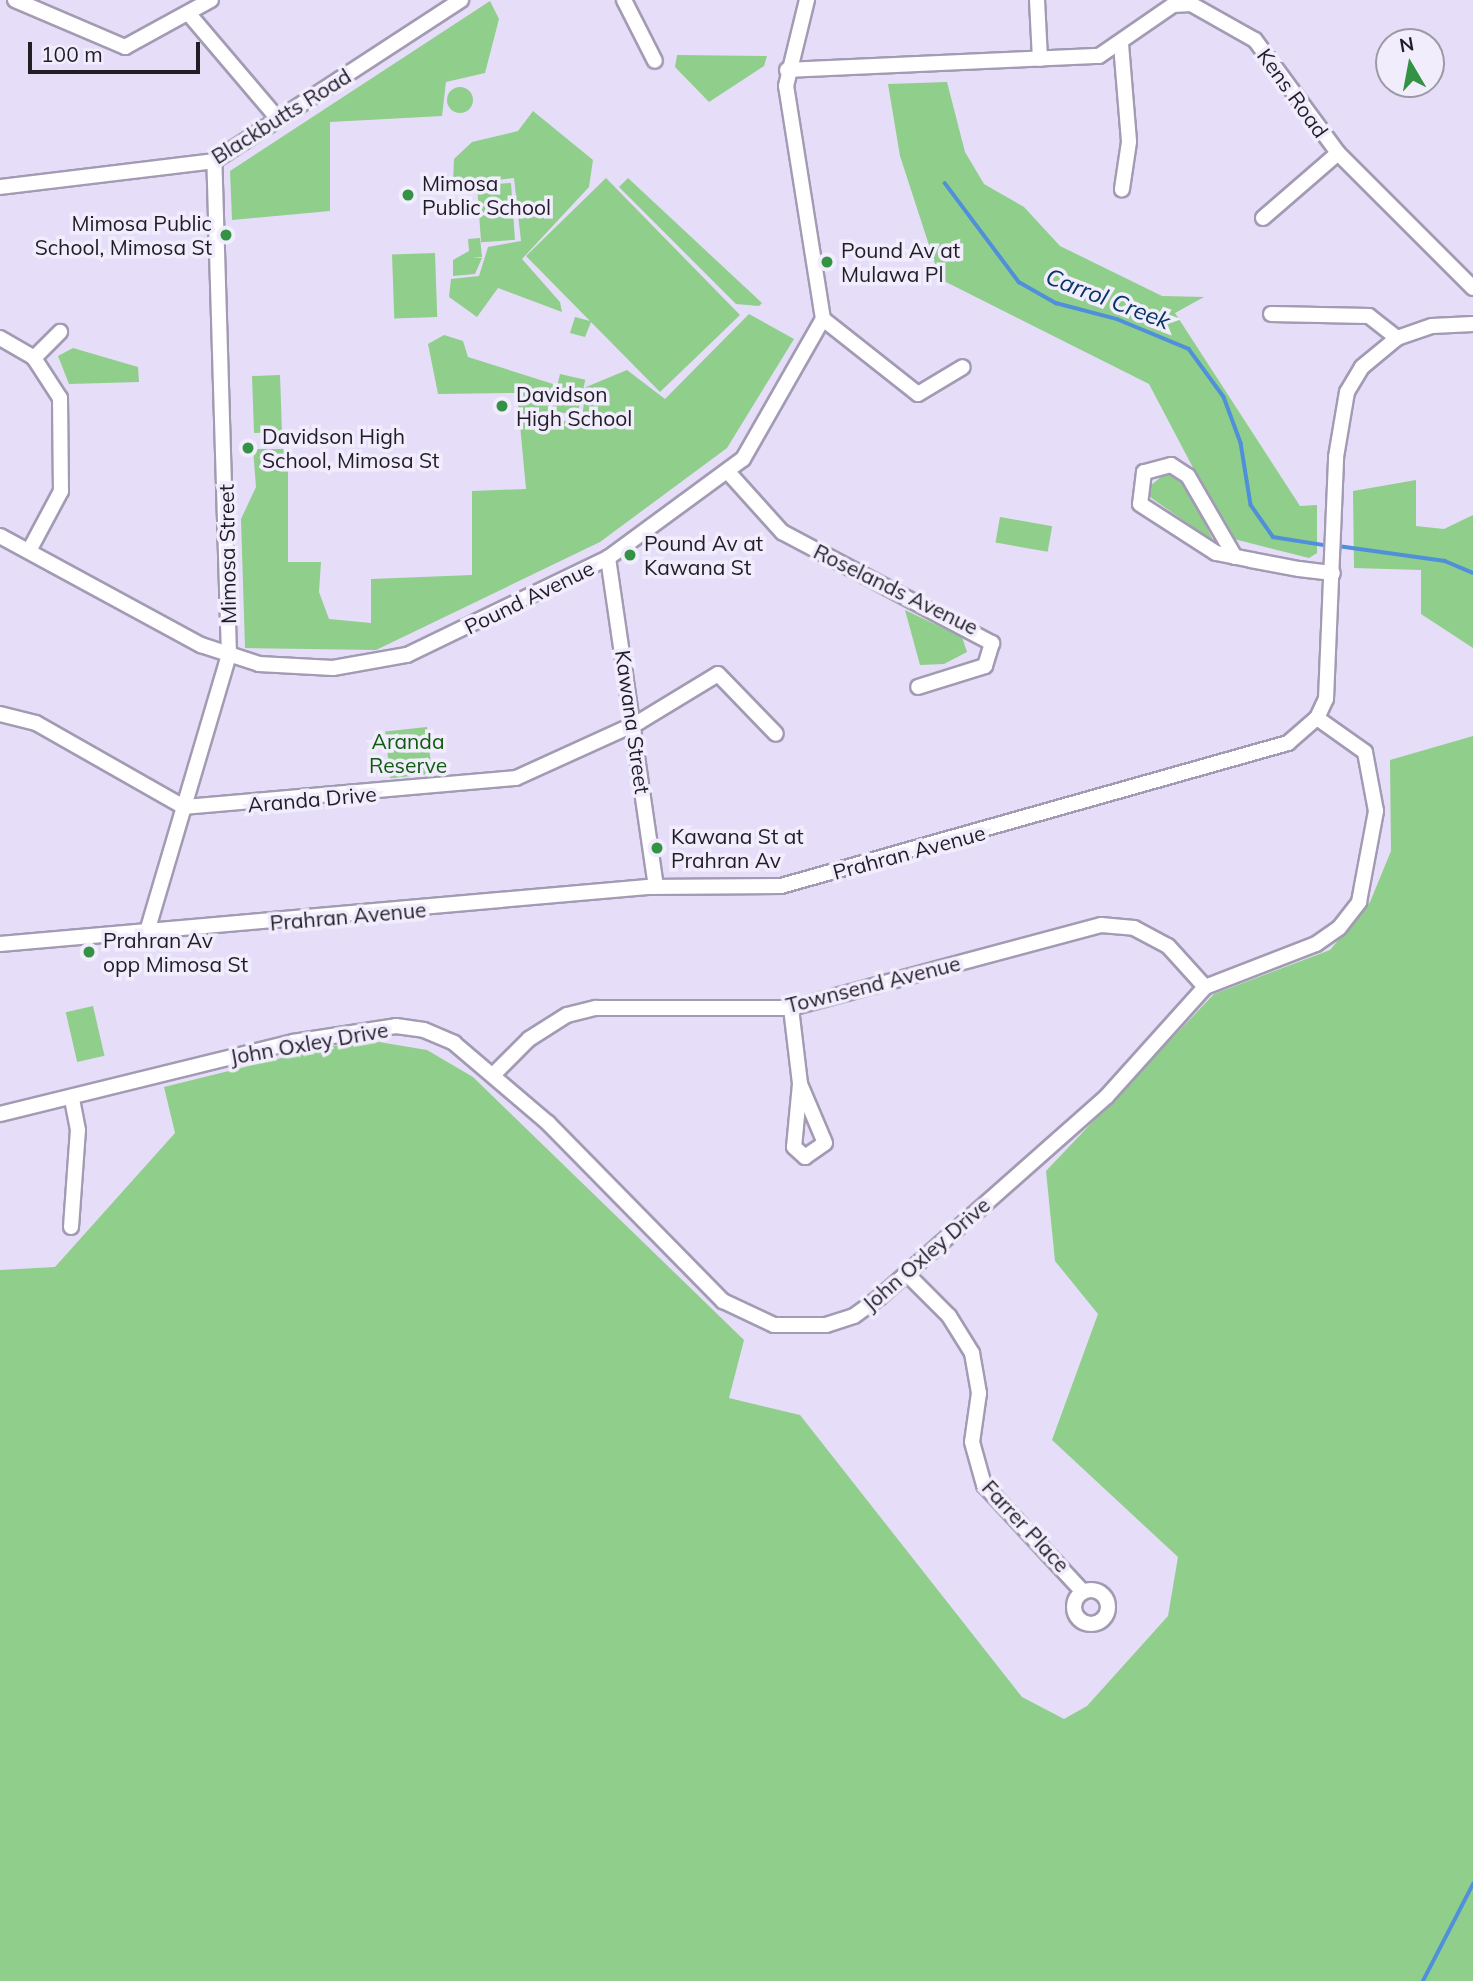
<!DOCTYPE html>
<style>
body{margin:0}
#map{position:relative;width:1473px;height:1981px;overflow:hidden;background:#e6ddf8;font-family:Mulish,sans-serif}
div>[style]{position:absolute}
.green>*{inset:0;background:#90ce8c;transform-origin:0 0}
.round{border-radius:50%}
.stream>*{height:3.5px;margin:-1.75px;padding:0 1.75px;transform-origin:1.75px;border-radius:1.75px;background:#5090da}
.roads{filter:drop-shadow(2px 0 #a39bb3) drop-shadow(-2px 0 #a39bb3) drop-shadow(0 2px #a39bb3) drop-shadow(0 -2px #a39bb3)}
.minor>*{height:14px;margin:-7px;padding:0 7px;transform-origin:7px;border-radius:7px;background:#fff}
.minor>.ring{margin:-7px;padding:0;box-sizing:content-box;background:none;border:14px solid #fff;border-radius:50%}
.dots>*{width:19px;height:19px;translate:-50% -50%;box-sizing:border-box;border:4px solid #f1edfc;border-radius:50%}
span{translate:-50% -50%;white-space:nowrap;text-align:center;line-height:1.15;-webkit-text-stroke:7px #f1edfc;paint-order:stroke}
.street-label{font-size:21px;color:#201d27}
.poi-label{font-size:21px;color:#201d27}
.left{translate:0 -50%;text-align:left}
.right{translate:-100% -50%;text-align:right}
.park-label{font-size:21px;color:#0f5c11}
.water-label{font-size:23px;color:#053564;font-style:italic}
.north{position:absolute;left:1375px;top:28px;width:70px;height:70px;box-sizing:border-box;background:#f1edfc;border:2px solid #9d9aa7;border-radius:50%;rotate:350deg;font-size:19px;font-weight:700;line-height:28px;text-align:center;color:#201d27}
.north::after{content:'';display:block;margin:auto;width:24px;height:32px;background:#349245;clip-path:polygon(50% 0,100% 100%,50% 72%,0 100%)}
.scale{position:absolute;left:28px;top:42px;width:172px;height:32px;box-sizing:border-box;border:4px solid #201d27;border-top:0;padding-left:9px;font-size:21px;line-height:24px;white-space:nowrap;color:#201d27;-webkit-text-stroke:5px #f1edfc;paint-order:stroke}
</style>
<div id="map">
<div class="green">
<div style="clip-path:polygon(490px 1px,499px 19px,485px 73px,446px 82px,442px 116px,330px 122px,330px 211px,232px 220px,230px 171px)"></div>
<div style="clip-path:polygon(677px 55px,767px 56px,764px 66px,709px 102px,675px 67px)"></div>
<div style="clip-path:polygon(947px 82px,965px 152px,984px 184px,1024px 207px,1060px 246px,1162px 296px,1204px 297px,1175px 313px,1300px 506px,1317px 505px,1317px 553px,1309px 558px,1230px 538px,1149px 384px,940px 279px,900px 156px,888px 84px)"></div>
<div class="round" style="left:447px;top:87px;width:26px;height:26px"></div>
<div style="clip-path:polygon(533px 111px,593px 160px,589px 187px,522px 259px,560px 302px,562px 312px,498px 288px,477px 317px,449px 297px,451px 279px,479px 276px,488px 247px,521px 241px,514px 178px,453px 185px,454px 159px,472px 142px,518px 131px)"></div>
<div style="clip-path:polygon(606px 178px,740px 315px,660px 392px,591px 322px,585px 337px,570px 333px,575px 317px,590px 321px,526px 256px)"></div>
<div style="clip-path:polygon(628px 178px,762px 303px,759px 306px,736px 304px,619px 187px)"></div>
<div style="left:511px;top:183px;width:57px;height:34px;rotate:86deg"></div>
<div style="clip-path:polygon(480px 238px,482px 257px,472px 258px,482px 258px,475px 274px,453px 276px,453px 260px,469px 251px,468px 239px)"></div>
<div style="left:435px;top:253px;width:64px;height:43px;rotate:88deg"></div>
<div style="clip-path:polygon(749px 314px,794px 339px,727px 448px,600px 542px,376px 650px,245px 648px,241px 519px,256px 487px,253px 449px,288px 449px,288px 562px,321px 562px,319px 592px,329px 619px,371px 623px,371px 579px,472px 575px,472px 491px,526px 489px,517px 393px,438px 394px,428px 344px,444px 335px,463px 341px,468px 357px,553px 384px,547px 416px,581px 426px,586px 387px,627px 370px,665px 399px)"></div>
<div style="clip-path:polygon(73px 348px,138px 367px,139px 382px,69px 384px,58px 356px)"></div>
<div style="left:560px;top:374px;width:26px;height:37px;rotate:13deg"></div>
<div style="left:280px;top:375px;width:57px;height:28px;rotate:88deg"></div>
<div style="clip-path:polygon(1167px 472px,1183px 478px,1214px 542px,1150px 497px,1150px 486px)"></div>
<div style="clip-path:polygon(1416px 480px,1416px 526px,1444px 529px,1473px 515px,1473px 648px,1421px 614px,1421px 570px,1354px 568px,1353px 491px)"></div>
<div style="left:1000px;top:517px;width:53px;height:26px;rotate:10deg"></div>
<div style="clip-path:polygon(905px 610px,962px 637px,967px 652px,944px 664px,920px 665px)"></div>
<div style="left:427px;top:727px;width:47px;height:42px;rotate:84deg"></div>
<div style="clip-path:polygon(1473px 736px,1473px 1981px,0 1981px,0 1270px,55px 1267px,175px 1133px,164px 1087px,330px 1046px,379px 1042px,427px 1050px,473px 1077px,744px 1340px,729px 1398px,800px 1415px,1022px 1697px,1064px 1719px,1087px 1706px,1168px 1616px,1178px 1557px,1052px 1440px,1098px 1314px,1055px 1261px,1046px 1171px,1214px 994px,1330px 950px,1370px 902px,1391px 851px,1390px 760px)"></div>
<div style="left:93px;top:1006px;width:51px;height:28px;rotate:77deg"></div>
</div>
<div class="stream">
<div style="left:945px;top:183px;width:124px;rotate:53.2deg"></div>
<div style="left:1019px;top:282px;width:43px;rotate:29.6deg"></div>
<div style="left:1056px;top:303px;width:63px;rotate:14.7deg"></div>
<div style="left:1117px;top:319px;width:78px;rotate:22.6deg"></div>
<div style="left:1189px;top:349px;width:59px;rotate:53.9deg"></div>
<div style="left:1224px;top:397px;width:49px;rotate:69.7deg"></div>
<div style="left:1241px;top:443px;width:63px;rotate:80.8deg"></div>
<div style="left:1251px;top:505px;width:39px;rotate:55deg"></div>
<div style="left:1273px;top:537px;width:58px;rotate:9deg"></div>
<div style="left:1338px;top:546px;width:108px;rotate:8deg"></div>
<div style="left:1445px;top:561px;width:30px;rotate:23deg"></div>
<div style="left:1423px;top:1981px;width:109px;rotate:-62.7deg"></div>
</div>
<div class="roads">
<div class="minor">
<div style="left:15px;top:0;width:120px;rotate:23.1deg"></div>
<div style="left:125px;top:47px;width:98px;rotate:-28.7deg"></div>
<div style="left:624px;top:0;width:68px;rotate:63.1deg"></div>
<div style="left:1037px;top:0;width:59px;rotate:87.1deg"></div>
<div style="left:189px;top:14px;width:138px;rotate:49.7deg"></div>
<div style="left:1121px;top:44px;width:98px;rotate:85.3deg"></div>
<div style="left:1129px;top:142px;width:48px;rotate:98.5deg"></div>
<div style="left:787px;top:70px;width:312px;rotate:-2.6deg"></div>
<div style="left:1099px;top:56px;width:90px;rotate:-34.6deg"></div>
<div style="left:1173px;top:5px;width:18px;rotate:-3deg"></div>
<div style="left:1191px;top:4px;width:73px;rotate:29.4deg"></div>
<div style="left:1255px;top:40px;width:140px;rotate:53.7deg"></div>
<div style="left:1338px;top:153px;width:191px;rotate:45deg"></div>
<div style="left:0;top:187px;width:216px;rotate:-6.9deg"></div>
<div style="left:214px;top:161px;width:295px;rotate:-33.1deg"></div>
<div style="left:1263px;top:218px;width:99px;rotate:-40.9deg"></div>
<div style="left:1271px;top:314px;width:98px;rotate:1.2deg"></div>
<div style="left:1369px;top:316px;width:36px;rotate:38deg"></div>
<div style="left:823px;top:319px;width:121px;rotate:38.3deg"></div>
<div style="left:918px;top:394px;width:52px;rotate:-31deg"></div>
<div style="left:0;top:338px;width:39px;rotate:30deg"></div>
<div style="left:34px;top:358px;width:48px;rotate:57deg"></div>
<div style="left:60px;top:398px;width:93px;rotate:89.4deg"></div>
<div style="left:61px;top:491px;width:68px;rotate:118.1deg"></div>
<div style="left:34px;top:358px;width:37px;rotate:-45deg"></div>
<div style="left:728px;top:472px;width:81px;rotate:48deg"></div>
<div style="left:782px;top:532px;width:238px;rotate:27.9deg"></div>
<div style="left:992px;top:643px;width:24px;rotate:107deg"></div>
<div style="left:985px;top:666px;width:70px;rotate:162.6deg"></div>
<div style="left:0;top:536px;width:229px;rotate:28.5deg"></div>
<div style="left:201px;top:645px;width:61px;rotate:18.1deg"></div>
<div style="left:259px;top:664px;width:74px;rotate:3.1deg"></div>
<div style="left:333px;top:668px;width:75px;rotate:-10deg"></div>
<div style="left:407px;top:655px;width:223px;rotate:-25.8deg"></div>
<div style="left:608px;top:558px;width:167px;rotate:-36.3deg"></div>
<div style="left:743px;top:459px;width:161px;rotate:-60.3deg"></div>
<div style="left:823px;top:319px;width:236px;rotate:-99deg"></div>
<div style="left:786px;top:86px;width:89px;rotate:-76.3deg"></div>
<div style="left:1235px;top:557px;width:94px;rotate:-120.1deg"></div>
<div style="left:1188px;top:476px;width:20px;rotate:-147deg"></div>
<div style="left:1171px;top:465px;width:28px;rotate:165deg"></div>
<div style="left:1144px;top:472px;width:32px;rotate:97deg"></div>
<div style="left:1140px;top:504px;width:90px;rotate:32.8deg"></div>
<div style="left:1216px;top:553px;width:36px;rotate:11deg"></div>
<div style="left:1251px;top:560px;width:49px;rotate:10.6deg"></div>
<div style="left:1299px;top:569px;width:34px;rotate:7deg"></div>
<div style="left:608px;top:558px;width:331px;rotate:81.7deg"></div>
<div style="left:0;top:714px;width:37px;rotate:14deg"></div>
<div style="left:36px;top:723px;width:170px;rotate:29.6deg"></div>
<div style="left:184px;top:807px;width:333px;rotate:-5deg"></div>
<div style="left:516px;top:778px;width:135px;rotate:-24.5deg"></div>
<div style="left:639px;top:722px;width:92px;rotate:-31.3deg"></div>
<div style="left:718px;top:674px;width:83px;rotate:46deg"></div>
<div style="left:146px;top:935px;width:292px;rotate:-73.5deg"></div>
<div style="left:229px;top:655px;width:494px;rotate:-91.7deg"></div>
<div style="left:0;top:944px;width:650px;rotate:-5.03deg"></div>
<div style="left:647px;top:887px;width:134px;rotate:-0.4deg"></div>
<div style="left:781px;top:886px;width:527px;rotate:-15.75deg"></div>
<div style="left:1288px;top:743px;width:38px;rotate:-41deg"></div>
<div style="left:1317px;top:718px;width:21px;rotate:-65deg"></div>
<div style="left:1326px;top:699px;width:242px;rotate:-87.6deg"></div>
<div style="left:1336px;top:457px;width:66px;rotate:-80.4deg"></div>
<div style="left:1347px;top:392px;width:29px;rotate:-59deg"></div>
<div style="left:1362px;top:367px;width:45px;rotate:-39.6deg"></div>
<div style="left:1397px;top:338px;width:37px;rotate:-19deg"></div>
<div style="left:1432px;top:326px;width:41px;rotate:-2.8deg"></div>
<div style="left:791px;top:1008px;width:77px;rotate:83.2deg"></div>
<div style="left:800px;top:1084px;width:63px;rotate:95.4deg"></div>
<div style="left:794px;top:1147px;width:15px;rotate:42deg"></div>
<div style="left:805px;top:1157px;width:24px;rotate:-35deg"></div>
<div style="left:825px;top:1143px;width:64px;rotate:-113deg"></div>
<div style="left:494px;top:1074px;width:49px;rotate:-45deg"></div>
<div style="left:529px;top:1039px;width:45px;rotate:-32.3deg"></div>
<div style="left:567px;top:1015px;width:30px;rotate:-14deg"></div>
<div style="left:596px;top:1008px;width:195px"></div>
<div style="left:791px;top:1008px;width:321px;rotate:-15deg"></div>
<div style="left:1101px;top:925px;width:33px;rotate:5deg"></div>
<div style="left:1134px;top:928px;width:38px;rotate:28deg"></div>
<div style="left:1168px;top:946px;width:55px;rotate:47.9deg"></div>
<div style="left:0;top:1114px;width:302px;rotate:-13.8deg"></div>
<div style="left:293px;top:1042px;width:104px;rotate:-8.8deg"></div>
<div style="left:396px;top:1026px;width:28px;rotate:8deg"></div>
<div style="left:424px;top:1030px;width:33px;rotate:23deg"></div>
<div style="left:454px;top:1043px;width:123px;rotate:40.4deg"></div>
<div style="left:548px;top:1123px;width:250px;rotate:45.5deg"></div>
<div style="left:723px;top:1301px;width:56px;rotate:25.2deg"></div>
<div style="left:774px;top:1325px;width:52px"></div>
<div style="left:826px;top:1325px;width:29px;rotate:-18deg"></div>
<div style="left:854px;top:1316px;width:32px;rotate:-36deg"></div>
<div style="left:880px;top:1297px;width:303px;rotate:-41.5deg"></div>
<div style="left:1107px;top:1096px;width:147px;rotate:-48deg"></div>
<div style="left:1205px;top:987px;width:119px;rotate:-21.2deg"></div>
<div style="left:1316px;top:944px;width:28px;rotate:-35deg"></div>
<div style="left:1339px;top:928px;width:33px;rotate:-52deg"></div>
<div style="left:1359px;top:902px;width:93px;rotate:-79.4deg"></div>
<div style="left:1376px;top:811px;width:60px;rotate:-100.6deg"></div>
<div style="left:1365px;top:752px;width:59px;rotate:-144.7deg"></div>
<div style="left:71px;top:1227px;width:97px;rotate:-85.9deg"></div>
<div style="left:78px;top:1130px;width:33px;rotate:-101deg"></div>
<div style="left:906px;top:1273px;width:61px;rotate:45deg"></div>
<div style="left:949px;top:1316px;width:44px;rotate:58.1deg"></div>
<div style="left:972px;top:1353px;width:41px;rotate:80.1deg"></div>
<div style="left:979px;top:1393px;width:49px;rotate:98.1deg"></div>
<div style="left:972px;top:1442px;width:45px;rotate:74.4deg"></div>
<div style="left:984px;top:1485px;width:146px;rotate:47.2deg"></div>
<div class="ring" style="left:1074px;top:1590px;width:20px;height:20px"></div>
</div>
</div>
<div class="dots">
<div style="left:408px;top:195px;background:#349245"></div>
<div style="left:226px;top:235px;background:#349245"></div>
<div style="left:827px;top:262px;background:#349245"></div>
<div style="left:502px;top:406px;background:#349245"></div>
<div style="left:248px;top:448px;background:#349245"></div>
<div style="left:630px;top:555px;background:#349245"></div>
<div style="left:657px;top:848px;background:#349245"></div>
<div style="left:89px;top:952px;background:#349245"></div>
</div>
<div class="street-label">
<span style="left:1293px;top:93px;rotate:54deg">Kens Road</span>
<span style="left:281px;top:116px;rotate:-32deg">Blackbutts Road</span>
<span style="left:227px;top:554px;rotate:-91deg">Mimosa Street</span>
<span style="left:896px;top:589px;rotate:26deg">Roselands Avenue</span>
<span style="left:529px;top:597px;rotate:-26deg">Pound Avenue</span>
<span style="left:633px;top:722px;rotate:82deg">Kawana Street</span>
<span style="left:312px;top:799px;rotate:-5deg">Aranda Drive</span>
<span style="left:909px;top:852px;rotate:-15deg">Prahran Avenue</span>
<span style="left:348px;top:916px;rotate:-5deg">Prahran Avenue</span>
<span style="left:873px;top:984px;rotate:-14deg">Townsend Avenue</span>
<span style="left:309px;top:1043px;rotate:-10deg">John Oxley Drive</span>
<span style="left:926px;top:1254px;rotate:-41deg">John Oxley Drive</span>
<span style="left:1026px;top:1526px;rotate:47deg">Farrer Place</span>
</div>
<div class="poi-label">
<span class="left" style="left:422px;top:195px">Mimosa<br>Public School</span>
<span class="right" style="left:212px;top:235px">Mimosa Public<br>School, Mimosa St</span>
<span class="left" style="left:841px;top:262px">Pound Av at<br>Mulawa Pl</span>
<span class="left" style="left:516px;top:406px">Davidson<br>High School</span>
<span class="left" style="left:262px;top:448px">Davidson High<br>School, Mimosa St</span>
<span class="left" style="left:644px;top:555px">Pound Av at<br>Kawana St</span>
<span class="left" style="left:671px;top:848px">Kawana St at<br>Prahran Av</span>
<span class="left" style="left:103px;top:952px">Prahran Av<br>opp Mimosa St</span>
</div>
<div class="park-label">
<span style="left:408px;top:753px">Aranda<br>Reserve</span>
</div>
<div class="water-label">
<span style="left:1108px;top:299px;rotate:21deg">Carrol Creek</span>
</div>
<div class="north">N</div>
<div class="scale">100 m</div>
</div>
